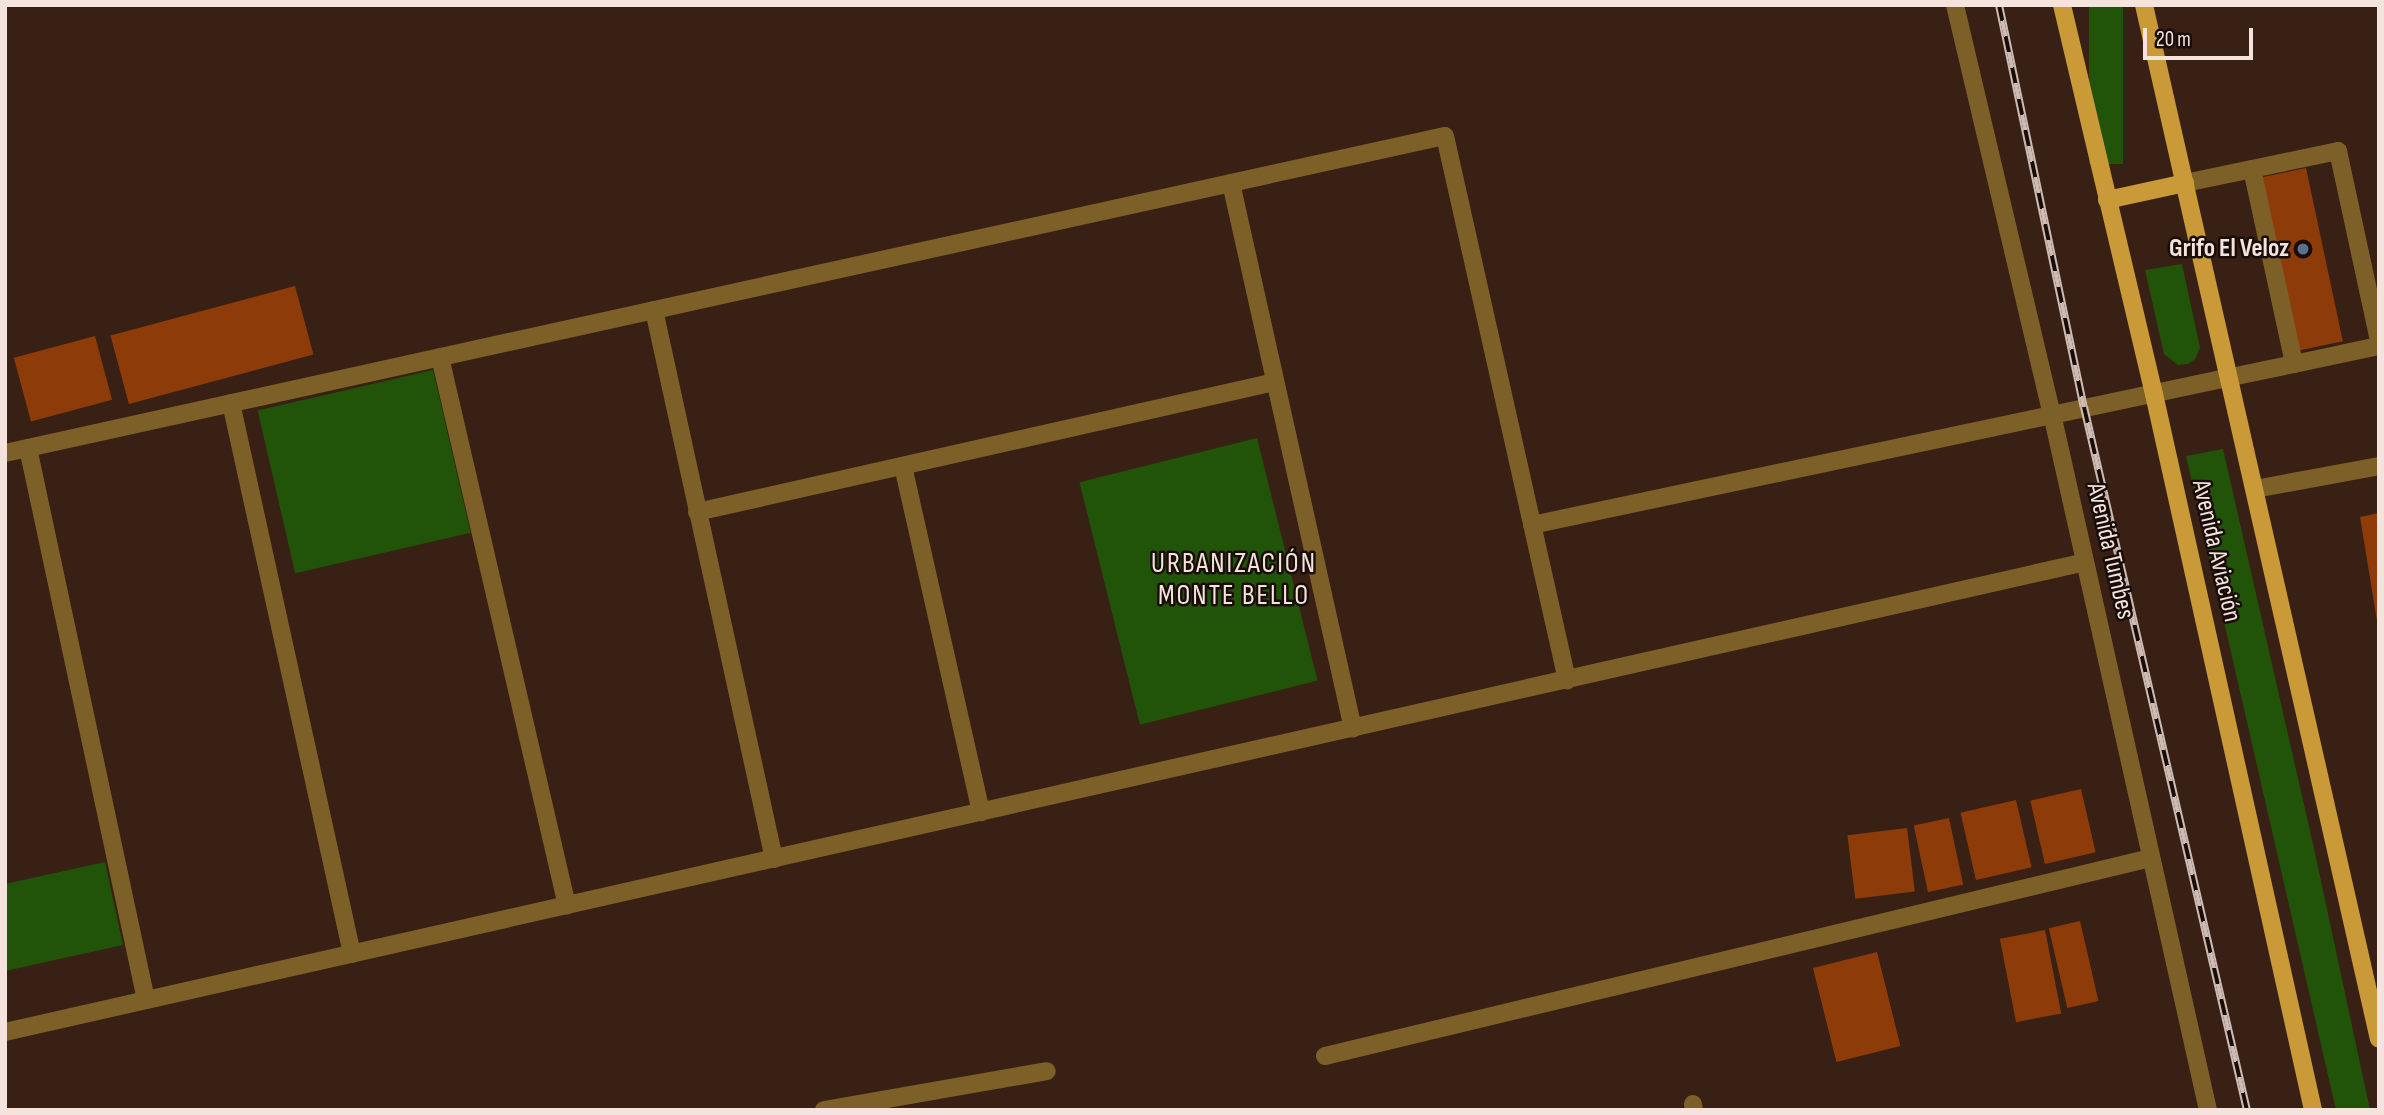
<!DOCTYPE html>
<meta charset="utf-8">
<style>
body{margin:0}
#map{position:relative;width:2384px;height:1115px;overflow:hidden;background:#382015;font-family:"Sofia Sans Condensed",sans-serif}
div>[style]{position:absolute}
.green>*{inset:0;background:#215408;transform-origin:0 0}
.building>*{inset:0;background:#8e3b0a;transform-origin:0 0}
.lane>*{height:18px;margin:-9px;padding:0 9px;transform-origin:9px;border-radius:9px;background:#7d6027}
.street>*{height:18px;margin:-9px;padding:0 9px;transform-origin:9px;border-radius:9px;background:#7d6027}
.primary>*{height:18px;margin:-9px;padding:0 9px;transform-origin:9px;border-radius:9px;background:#ca9a38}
.rail>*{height:8px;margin-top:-4px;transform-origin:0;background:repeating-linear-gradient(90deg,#180d08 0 16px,#cebcb4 0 32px);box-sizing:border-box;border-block:2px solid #cebcb4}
.dots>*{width:19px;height:19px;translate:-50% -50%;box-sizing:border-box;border:4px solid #180d08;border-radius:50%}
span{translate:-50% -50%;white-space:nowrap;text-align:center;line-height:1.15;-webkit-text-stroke:5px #180d08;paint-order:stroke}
.poi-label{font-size:26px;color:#f5e4dd;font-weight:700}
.right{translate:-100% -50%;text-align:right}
.street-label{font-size:26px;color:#f5e4dd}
.neighbourhood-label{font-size:28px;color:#f5e4dd;letter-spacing:2px}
.frame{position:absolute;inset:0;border:7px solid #f5e4dd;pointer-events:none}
.scale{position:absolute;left:2143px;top:28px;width:110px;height:32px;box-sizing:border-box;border:4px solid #f5e4dd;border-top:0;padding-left:9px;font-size:21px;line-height:24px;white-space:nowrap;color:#f5e4dd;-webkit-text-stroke:5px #180d08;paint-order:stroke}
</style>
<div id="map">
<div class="green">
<div style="left:2089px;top:5px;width:34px;height:159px"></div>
<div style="clip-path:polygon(2182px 264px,2200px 348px,2195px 359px,2188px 364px,2178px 365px,2164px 354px,2145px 270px)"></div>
<div style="left:433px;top:370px;width:167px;height:180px;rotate:77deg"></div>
<div style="left:1257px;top:438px;width:250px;height:183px;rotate:76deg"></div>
<div style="clip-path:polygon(2223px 449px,2315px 853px,2370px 1110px,2336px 1110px,2186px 456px)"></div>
<div style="clip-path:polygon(105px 862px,123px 945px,5px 971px,5px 884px)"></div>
</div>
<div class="building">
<div style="left:2306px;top:168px;width:177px;height:45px;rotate:78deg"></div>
<div style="left:295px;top:286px;width:71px;height:191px;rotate:75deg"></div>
<div style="left:95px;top:336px;width:66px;height:84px;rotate:75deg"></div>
<div style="clip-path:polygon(2379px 513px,2379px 621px,2377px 621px,2360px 517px)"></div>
<div style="left:2081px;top:789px;width:65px;height:52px;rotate:77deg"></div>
<div style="left:2016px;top:800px;width:69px;height:57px;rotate:77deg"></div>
<div style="left:1949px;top:818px;width:68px;height:36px;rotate:78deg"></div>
<div style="left:1907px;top:828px;width:64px;height:60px;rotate:83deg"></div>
<div style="left:2080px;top:921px;width:82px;height:32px;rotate:77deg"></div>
<div style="left:2045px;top:930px;width:85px;height:46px;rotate:79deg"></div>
<div style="left:1877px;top:952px;width:97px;height:66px;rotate:76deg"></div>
</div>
<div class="lane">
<div style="left:2252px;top:169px;width:88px;rotate:-11.8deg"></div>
<div style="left:2338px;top:151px;width:194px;rotate:77.8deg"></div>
<div style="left:2185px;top:183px;width:68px;rotate:-11.8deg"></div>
<div style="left:2252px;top:169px;width:199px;rotate:77.8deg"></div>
<div style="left:2294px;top:364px;width:64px;rotate:168.3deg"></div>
<div style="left:2294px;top:364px;width:87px;rotate:-12deg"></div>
</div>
<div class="street">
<div style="left:1955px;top:5px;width:420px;rotate:76.7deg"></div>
<div style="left:2052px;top:414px;width:713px;rotate:77.37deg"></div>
<div style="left:1231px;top:183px;width:559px;rotate:77.4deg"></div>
<div style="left:654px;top:310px;width:562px;rotate:77.67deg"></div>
<div style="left:440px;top:357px;width:563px;rotate:76.97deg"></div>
<div style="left:231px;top:403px;width:564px;rotate:77.61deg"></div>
<div style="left:28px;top:448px;width:564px;rotate:77.93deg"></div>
<div style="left:5px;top:453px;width:1474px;rotate:-12.42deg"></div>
<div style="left:1445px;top:136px;width:558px;rotate:77.36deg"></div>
<div style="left:903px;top:466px;width:355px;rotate:77.3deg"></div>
<div style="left:2255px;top:489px;width:126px;rotate:-10.5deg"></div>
<div style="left:697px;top:512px;width:592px;rotate:-12.68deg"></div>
<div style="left:1532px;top:525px;width:714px;rotate:-11.95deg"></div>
<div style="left:5px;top:1032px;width:2132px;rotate:-12.73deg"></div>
<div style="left:1325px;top:1056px;width:849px;rotate:-13.48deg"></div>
<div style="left:1693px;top:1104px;width:6px;rotate:81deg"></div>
<div style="left:824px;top:1110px;width:226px;rotate:-9.9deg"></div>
</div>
<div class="primary">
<div style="left:2062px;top:5px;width:400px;rotate:76.7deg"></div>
<div style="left:2154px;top:394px;width:733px;rotate:77.48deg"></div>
<div style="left:2144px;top:5px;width:1060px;rotate:77.2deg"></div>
<div style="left:2107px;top:200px;width:80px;rotate:-12.3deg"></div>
</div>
<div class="rail">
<div style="left:1999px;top:5px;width:411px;rotate:78.1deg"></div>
<div style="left:2084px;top:407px;width:722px;rotate:76.95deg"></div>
</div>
<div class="dots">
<div style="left:2303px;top:249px;background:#5c6f8a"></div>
</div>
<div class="poi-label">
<span class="right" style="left:2289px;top:249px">Grifo El Veloz</span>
</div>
<div class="street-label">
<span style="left:2110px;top:551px;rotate:77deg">Avenida Tumbes</span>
<span style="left:2216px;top:551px;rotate:77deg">Avenida Aviación</span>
</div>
<div class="neighbourhood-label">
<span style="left:1234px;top:580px">URBANIZACIÓN<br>MONTE BELLO</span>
</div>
<div class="frame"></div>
<div class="scale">20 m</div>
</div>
